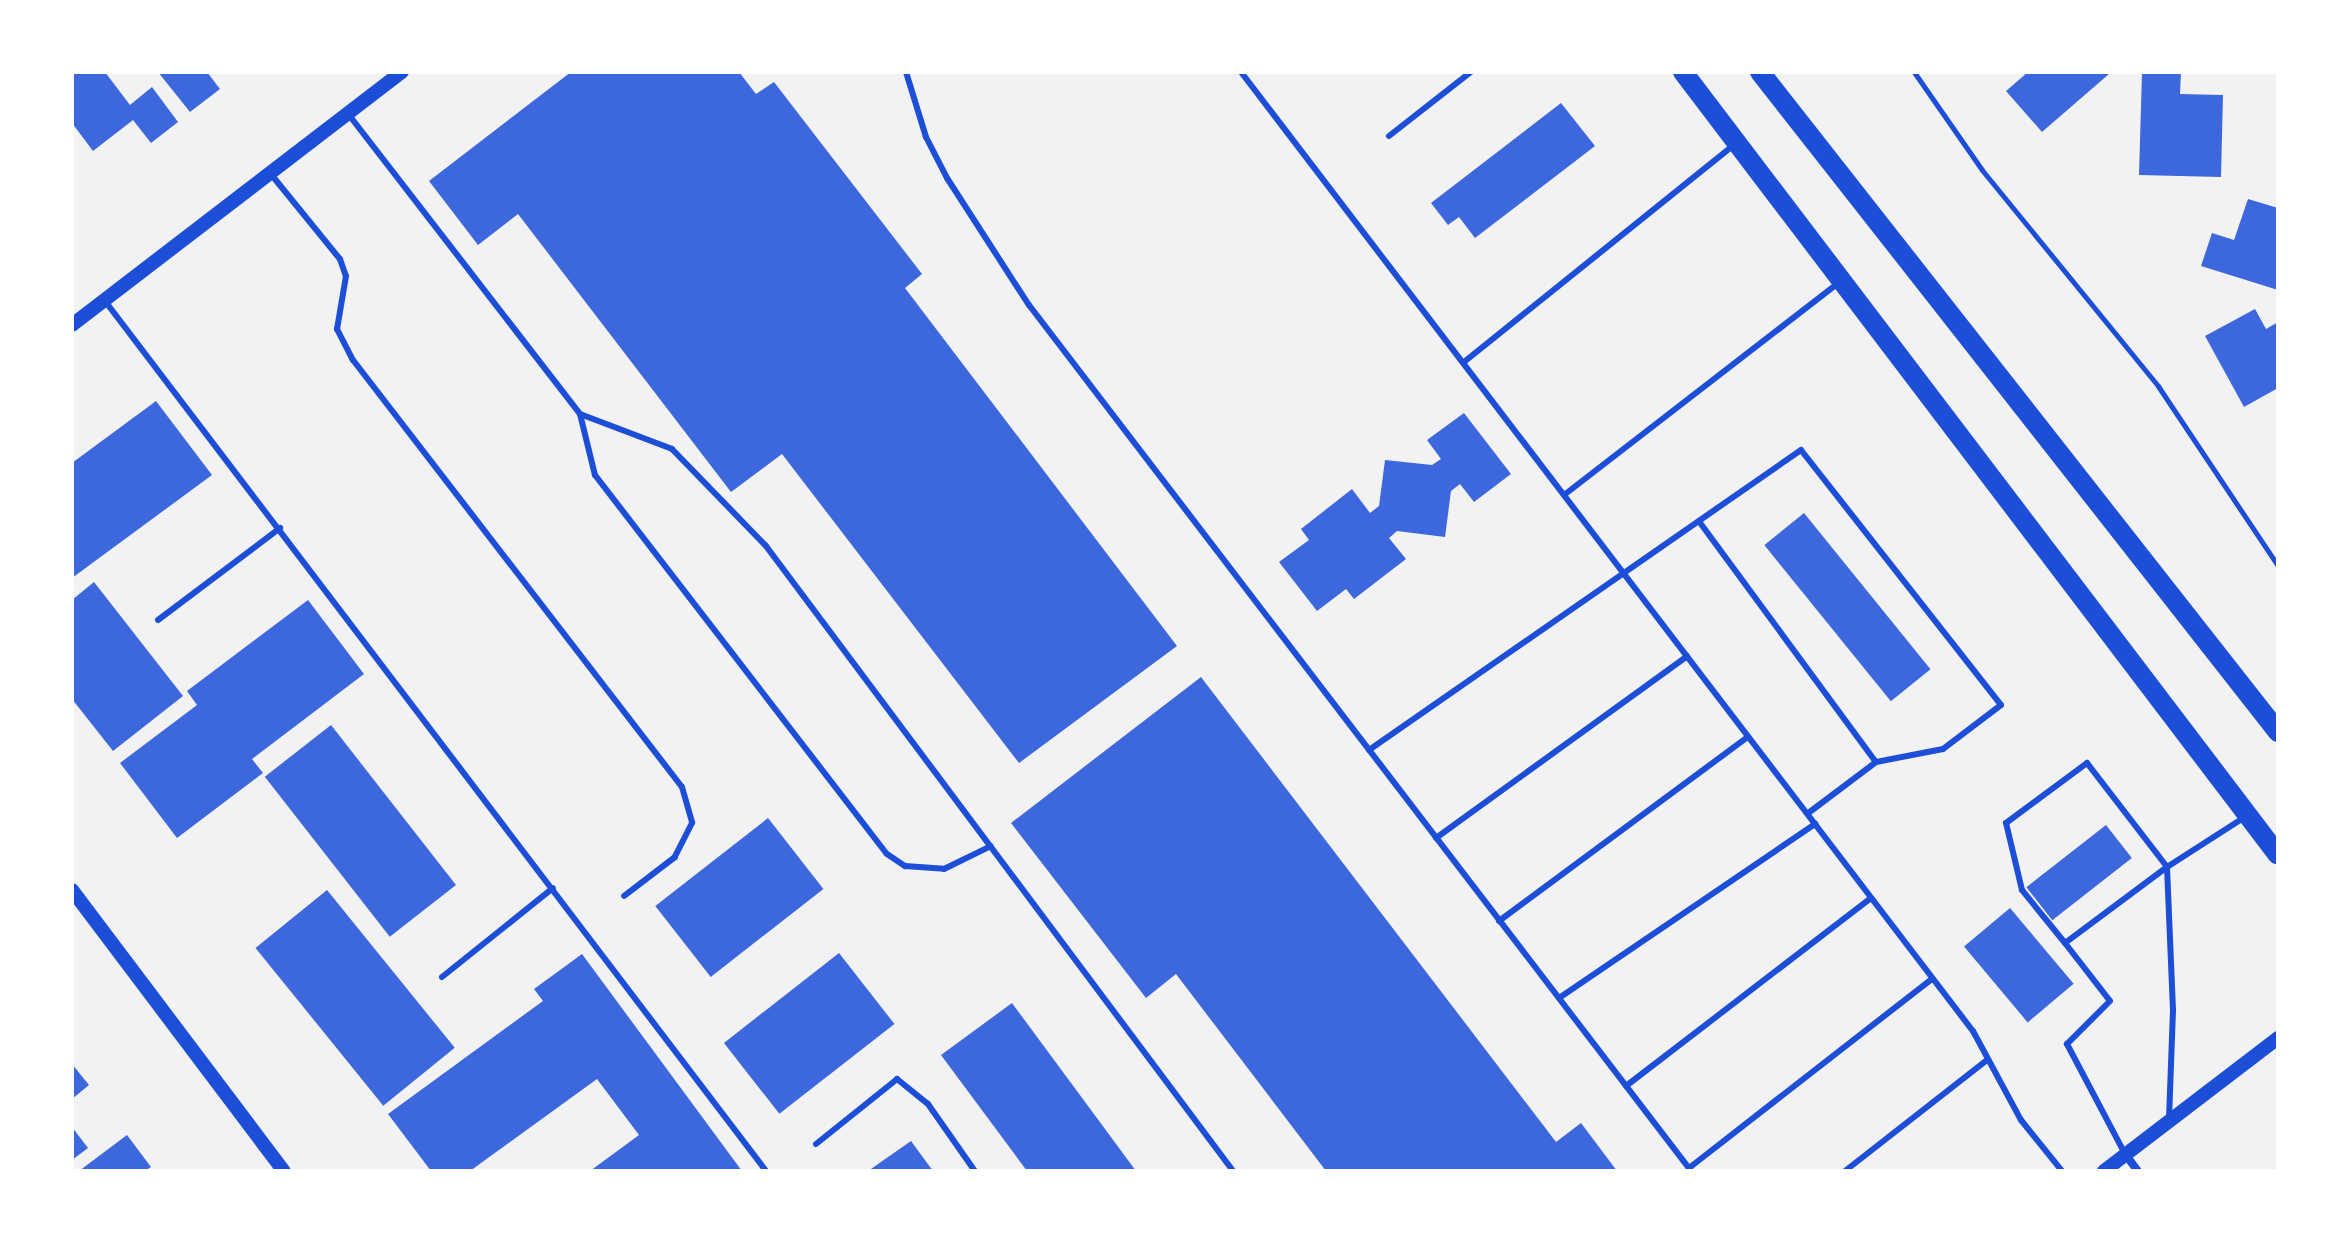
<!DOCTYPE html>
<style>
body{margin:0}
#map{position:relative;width:2350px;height:1243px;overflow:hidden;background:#f2f2f2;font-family:"Work Sans",sans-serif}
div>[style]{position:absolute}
.building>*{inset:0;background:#3d67dc;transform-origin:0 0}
.path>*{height:5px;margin:-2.5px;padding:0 2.5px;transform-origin:2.5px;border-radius:2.5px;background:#1d4ed8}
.service>*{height:6px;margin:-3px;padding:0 3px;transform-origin:3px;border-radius:3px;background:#1d4ed8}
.minor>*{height:8px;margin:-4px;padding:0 4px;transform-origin:4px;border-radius:4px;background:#1d4ed8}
.tertiary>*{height:14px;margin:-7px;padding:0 7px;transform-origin:7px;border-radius:7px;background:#1d4ed8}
.primary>*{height:20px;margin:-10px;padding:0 10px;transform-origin:10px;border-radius:10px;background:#1d4ed8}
span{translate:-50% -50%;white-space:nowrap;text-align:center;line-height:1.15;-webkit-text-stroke:7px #fff;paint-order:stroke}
.frame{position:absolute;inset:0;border:74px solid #fff;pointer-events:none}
</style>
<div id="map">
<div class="building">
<div style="clip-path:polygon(72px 72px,105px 72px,130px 105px,152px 87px,178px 122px,151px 143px,133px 120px,93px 151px,72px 123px)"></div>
<div style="clip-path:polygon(158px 72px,207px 72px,220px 89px,190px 112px)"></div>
<div style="clip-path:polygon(571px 72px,739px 72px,756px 94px,774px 82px,922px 274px,905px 288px,1177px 646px,1019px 763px,782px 454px,731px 492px,518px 214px,478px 245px,429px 181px)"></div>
<div style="clip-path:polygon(2028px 72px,2107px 72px,2109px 74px,2042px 132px,2006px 91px)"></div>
<div style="clip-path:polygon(2142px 72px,2181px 72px,2180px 94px,2223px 95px,2221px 177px,2139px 175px)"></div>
<div style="clip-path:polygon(1561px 103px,1595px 146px,1475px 238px,1459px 217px,1448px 225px,1431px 203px)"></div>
<div style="clip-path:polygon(2248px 199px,2278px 208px,2278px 290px,2201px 266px,2212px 233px,2234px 240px)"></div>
<div style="clip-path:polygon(2255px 309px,2266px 329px,2278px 322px,2278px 388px,2244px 407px,2205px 336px)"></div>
<div style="clip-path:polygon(156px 401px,212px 475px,72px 578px,72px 463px)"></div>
<div style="clip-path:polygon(1464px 413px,1511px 474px,1474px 502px,1460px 484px,1451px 491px,1445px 537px,1397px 531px,1389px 538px,1406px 559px,1354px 599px,1346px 589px,1317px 611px,1279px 562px,1309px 540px,1301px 529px,1352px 489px,1370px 513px,1379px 506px,1385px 460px,1432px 465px,1441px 459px,1427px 440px)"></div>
<div style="left:1804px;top:513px;width:201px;height:51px;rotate:51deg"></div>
<div style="clip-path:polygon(94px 582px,183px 696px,113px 751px,72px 699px,72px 600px)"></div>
<div style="clip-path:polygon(308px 600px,364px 674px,252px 759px,263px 773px,177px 838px,120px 763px,197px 705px,187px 691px)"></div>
<div style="clip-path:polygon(1201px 677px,1556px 1142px,1581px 1123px,1617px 1171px,1326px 1171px,1176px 974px,1146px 998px,1011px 823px)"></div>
<div style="left:331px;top:725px;width:203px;height:84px;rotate:52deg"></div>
<div style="left:768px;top:818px;width:90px;height:143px;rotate:52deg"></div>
<div style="left:2106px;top:825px;width:42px;height:101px;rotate:52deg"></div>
<div style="left:327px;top:890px;width:203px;height:92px;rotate:51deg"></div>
<div style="left:2010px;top:908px;width:99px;height:60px;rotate:50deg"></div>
<div style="left:839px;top:953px;width:90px;height:146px;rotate:52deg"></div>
<div style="clip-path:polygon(582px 954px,742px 1171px,590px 1171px,639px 1135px,597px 1079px,470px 1171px,431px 1171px,388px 1114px,543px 1001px,534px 989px)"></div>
<div style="clip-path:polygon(1012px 1003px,1136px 1171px,1027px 1171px,941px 1055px)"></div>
<div style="clip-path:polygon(72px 1064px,89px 1085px,72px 1099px)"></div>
<div style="clip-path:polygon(72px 1127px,88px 1148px,72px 1160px)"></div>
<div style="clip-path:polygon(127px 1135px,151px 1167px,145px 1171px,79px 1171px)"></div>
<div style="clip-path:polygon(911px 1141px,933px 1171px,868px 1171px)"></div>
</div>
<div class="path">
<div style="left:1914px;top:72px;width:119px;rotate:55.2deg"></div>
<div style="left:1982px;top:170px;width:279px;rotate:50.8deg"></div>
<div style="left:2158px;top:386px;width:216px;rotate:56.3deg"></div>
</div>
<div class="service">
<div style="left:906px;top:72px;width:68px;rotate:72.9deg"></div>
<div style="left:926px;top:137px;width:46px;rotate:62.9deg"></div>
<div style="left:947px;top:178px;width:151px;rotate:57.2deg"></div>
<div style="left:1029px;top:305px;width:1090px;rotate:52.6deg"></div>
<div style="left:1241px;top:72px;width:1206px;rotate:52.65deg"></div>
<div style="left:1973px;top:1031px;width:101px;rotate:61.7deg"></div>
<div style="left:2021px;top:1120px;width:65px;rotate:51.2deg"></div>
<div style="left:349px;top:115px;width:378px;rotate:52.3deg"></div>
<div style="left:580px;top:414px;width:63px;rotate:76.2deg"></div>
<div style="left:595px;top:475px;width:478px;rotate:52.4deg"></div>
<div style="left:887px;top:854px;width:22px;rotate:34deg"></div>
<div style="left:905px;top:866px;width:39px;rotate:4deg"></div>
<div style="left:944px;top:869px;width:52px;rotate:-26.1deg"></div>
<div style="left:1389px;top:136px;width:104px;rotate:-38deg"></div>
<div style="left:270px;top:173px;width:111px;rotate:50.9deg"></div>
<div style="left:340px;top:259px;width:18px;rotate:71deg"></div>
<div style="left:346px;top:276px;width:54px;rotate:99.6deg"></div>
<div style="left:337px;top:329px;width:35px;rotate:63deg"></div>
<div style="left:353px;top:360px;width:539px;rotate:52.39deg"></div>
<div style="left:682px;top:787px;width:37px;rotate:74deg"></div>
<div style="left:692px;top:823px;width:38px;rotate:117deg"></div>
<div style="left:675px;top:857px;width:64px;rotate:142.6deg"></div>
<div style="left:105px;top:301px;width:1093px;rotate:52.77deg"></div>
<div style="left:1464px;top:362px;width:348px;rotate:-38.8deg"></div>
<div style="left:580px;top:414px;width:98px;rotate:20.8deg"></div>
<div style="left:672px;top:449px;width:135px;rotate:45.9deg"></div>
<div style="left:766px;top:546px;width:780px;rotate:53.23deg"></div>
<div style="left:1564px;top:495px;width:349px;rotate:-37.7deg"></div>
<div style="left:1701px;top:524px;width:295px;rotate:53.7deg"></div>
<div style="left:158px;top:620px;width:153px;rotate:-37deg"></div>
<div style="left:1369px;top:750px;width:526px;rotate:-34.78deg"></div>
<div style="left:1801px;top:450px;width:324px;rotate:51.9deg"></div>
<div style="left:2001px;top:705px;width:73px;rotate:142.8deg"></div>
<div style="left:1943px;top:749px;width:68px;rotate:169deg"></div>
<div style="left:1876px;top:762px;width:86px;rotate:143deg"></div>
<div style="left:1436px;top:838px;width:310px;rotate:-35.9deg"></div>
<div style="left:2167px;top:867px;width:127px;rotate:143.3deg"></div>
<div style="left:2065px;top:943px;width:68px;rotate:-129.1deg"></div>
<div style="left:2022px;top:890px;width:69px;rotate:-103.4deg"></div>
<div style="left:2006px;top:823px;width:101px;rotate:-36.5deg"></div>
<div style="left:2087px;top:763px;width:131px;rotate:52.4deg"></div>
<div style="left:2167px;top:867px;width:93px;rotate:-32.7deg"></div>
<div style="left:2167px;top:867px;width:143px;rotate:87.6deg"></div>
<div style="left:2173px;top:1010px;width:109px;rotate:92.1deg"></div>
<div style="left:1499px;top:921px;width:310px;rotate:-36.5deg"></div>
<div style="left:2065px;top:943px;width:73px;rotate:52.2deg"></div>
<div style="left:2110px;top:1001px;width:61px;rotate:135deg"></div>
<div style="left:2067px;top:1044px;width:124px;rotate:62.2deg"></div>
<div style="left:442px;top:977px;width:142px;rotate:-38.7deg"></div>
<div style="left:1559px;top:998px;width:310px;rotate:-34.2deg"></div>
<div style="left:1626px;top:1086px;width:309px;rotate:-37.5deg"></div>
<div style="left:816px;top:1144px;width:104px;rotate:-38.7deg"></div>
<div style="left:897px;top:1079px;width:40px;rotate:39deg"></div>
<div style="left:928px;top:1104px;width:82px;rotate:55deg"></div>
<div style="left:1689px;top:1168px;width:308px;rotate:-37.9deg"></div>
<div style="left:1845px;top:1171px;width:180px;rotate:-38deg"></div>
</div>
<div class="minor">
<div style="left:2125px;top:1154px;width:21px;rotate:53deg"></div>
</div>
<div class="tertiary">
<div style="left:72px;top:325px;width:416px;rotate:-37.5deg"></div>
<div style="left:72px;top:890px;width:352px;rotate:53deg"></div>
<div style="left:2104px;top:1171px;width:219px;rotate:-37.4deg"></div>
</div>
<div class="primary">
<div style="left:1683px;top:72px;width:983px;rotate:52.77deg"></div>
<div style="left:1760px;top:72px;width:839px;rotate:51.87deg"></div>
</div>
<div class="frame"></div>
</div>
